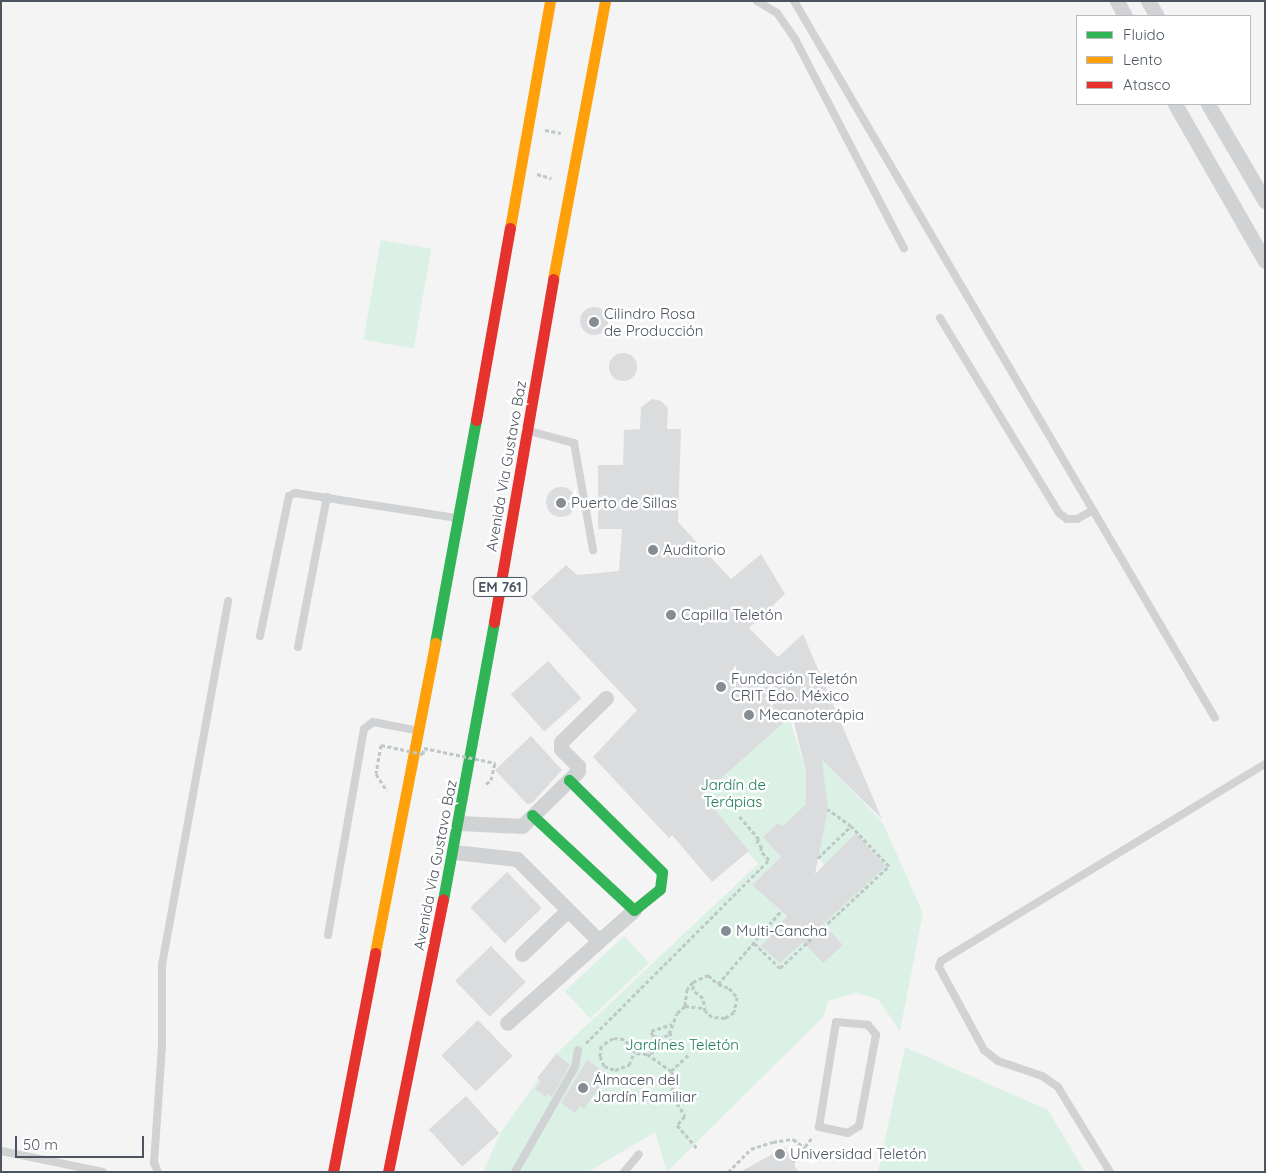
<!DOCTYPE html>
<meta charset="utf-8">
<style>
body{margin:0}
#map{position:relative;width:1266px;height:1173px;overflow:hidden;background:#f4f4f4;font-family:Quicksand,sans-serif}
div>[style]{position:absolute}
.green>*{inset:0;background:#dbf1e6;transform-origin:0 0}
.building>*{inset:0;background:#dbdcde;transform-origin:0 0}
.round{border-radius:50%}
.path>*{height:3px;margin-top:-1.5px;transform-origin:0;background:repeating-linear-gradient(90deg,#bec8c6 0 4px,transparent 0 6.5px)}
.lane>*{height:8px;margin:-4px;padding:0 4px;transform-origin:4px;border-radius:4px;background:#d0d2d4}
.street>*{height:15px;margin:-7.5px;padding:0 7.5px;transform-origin:7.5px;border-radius:7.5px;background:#d0d2d4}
.fast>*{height:11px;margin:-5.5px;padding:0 5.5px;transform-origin:5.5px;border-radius:5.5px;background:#30b455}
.slow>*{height:11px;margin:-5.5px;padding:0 5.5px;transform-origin:5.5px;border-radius:5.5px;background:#ff9f0a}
.jam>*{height:11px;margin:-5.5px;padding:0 5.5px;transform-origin:5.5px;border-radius:5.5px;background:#e5322d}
.path-bridge>*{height:3px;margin-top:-1.5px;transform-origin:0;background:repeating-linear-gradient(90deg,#bec8c6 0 4px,transparent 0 6.5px)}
.dots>*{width:14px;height:14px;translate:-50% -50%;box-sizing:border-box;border:2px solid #fff;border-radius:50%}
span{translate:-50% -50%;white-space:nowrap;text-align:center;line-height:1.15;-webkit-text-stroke:5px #fff;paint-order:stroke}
.shield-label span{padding:1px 4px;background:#fff;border:1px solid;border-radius:4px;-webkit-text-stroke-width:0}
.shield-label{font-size:14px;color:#4b545f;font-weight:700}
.poi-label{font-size:15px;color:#4b545f}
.left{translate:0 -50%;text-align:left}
.street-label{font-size:15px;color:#4b545f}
.park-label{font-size:15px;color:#1f7e59}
.frame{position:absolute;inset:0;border:2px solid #4b545f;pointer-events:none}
.legend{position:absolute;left:1076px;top:15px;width:175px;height:90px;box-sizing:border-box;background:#fff;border:1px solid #b7bbbf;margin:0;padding:6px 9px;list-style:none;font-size:15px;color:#4b545f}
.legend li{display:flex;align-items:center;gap:10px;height:25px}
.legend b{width:25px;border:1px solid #b7bbbf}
.scale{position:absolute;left:15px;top:1136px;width:129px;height:22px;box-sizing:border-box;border:2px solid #4b545f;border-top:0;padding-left:6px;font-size:15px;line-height:18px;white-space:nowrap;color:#4b545f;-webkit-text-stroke:4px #fff;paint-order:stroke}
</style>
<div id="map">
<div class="green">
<div style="left:381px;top:240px;width:51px;height:101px;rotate:10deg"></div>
<div style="clip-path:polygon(789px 717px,806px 771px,806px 804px,783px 826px,778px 823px,764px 837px,781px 857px,752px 885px,786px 915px,781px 923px,780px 962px,825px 865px,817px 857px,826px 794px,821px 758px,883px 823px,923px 913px,900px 1031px,878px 999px,856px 993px,828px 1001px,824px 1016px,667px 1172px,655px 1132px,588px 1172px,483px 1172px,500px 1134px,556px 1054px,758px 864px,703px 796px)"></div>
<div style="left:624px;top:936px;width:37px;height:81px;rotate:47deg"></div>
<div style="clip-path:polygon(905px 1047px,1048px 1110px,1085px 1172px,878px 1172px)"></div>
</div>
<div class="building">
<div class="round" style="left:580px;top:307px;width:28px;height:28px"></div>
<div class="round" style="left:609px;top:353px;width:28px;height:28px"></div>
<div style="clip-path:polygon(652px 399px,661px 401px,668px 408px,667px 429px,681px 429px,678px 522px,731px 579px,761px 554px,785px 594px,749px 628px,778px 657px,803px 634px,882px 819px,822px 760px,828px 809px,815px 874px,856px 833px,886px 866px,823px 924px,843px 945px,823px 963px,803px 942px,780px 963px,761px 946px,787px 916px,752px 885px,781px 857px,763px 837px,778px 823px,783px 826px,806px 804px,806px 771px,792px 715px,703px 795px,749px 851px,712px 882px,672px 835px,669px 838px,593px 757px,637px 710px,531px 597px,566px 565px,577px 575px,619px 571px,622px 529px,598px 529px,598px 465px,623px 465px,624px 430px,640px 429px,641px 407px)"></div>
<div class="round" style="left:546px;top:487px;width:30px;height:30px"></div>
<div style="left:548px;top:661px;width:50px;height:50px;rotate:48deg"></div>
<div style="clip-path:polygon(531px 736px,562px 770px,532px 803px,527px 804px,495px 770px)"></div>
<div style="left:507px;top:872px;width:50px;height:51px;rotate:46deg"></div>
<div style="left:491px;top:946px;width:50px;height:50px;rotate:46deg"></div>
<div style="left:478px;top:1020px;width:50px;height:51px;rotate:46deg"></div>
<div style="clip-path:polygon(556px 1054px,570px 1065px,552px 1097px,548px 1094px,546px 1097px,535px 1089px,541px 1081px,537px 1078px)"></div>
<div style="clip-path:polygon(587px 1060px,608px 1074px,584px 1109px,580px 1106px,575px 1113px,561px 1103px)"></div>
<div style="left:466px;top:1096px;width:50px;height:50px;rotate:48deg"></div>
<div style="clip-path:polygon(785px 1147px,798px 1172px,740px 1172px)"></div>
</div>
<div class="path">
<div style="left:545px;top:130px;width:16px;rotate:11deg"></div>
<div style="left:537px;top:174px;width:15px;rotate:16deg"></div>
<div style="left:381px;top:745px;width:29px;rotate:100deg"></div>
<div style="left:376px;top:774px;width:20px;rotate:57deg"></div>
<div style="left:486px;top:784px;width:6px;rotate:-39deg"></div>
<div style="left:491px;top:780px;width:17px;rotate:-77deg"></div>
<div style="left:818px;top:858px;width:46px;rotate:-44.1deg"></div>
<div style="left:851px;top:826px;width:29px;rotate:-144deg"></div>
<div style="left:754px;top:943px;width:36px;rotate:44deg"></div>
<div style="left:780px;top:968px;width:149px;rotate:-43.1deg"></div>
<div style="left:889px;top:866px;width:55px;rotate:-133.5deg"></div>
<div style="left:693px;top:982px;width:9px;rotate:131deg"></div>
<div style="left:687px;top:989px;width:17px;rotate:97deg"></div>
<div style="left:685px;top:1006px;width:18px;rotate:6deg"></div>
<div style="left:718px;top:984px;width:12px;rotate:20deg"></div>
<div style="left:729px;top:988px;width:12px;rotate:48deg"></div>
<div style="left:737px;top:997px;width:15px;rotate:101deg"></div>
<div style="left:734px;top:1012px;width:11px;rotate:146deg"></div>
<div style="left:725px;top:1018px;width:13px;rotate:-176deg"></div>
<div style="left:712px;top:1017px;width:9px;rotate:-139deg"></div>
<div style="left:705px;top:1011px;width:13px;rotate:-99deg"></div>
<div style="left:703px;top:998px;width:13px;rotate:-141deg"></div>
<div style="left:693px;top:990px;width:8px;rotate:-90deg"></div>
<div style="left:693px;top:982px;width:17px;rotate:-25deg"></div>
<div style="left:708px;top:975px;width:13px;rotate:42deg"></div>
<div style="left:718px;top:984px;width:96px;rotate:-49.2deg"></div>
<div style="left:670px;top:1032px;width:8px;rotate:76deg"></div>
<div style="left:672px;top:1040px;width:10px;rotate:127deg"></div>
<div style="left:666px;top:1048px;width:20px;rotate:162deg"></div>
<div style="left:647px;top:1054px;width:13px;rotate:-176deg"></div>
<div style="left:634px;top:1053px;width:8px;rotate:-76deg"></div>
<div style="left:636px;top:1045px;width:17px;rotate:-7deg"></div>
<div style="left:653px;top:1043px;width:18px;rotate:-29deg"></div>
<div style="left:669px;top:1034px;width:22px;rotate:-69deg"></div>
<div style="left:677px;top:1013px;width:11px;rotate:-41deg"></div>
<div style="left:663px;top:1038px;width:10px;rotate:-169deg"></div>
<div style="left:653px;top:1036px;width:5px;rotate:-112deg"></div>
<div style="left:651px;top:1031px;width:22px;rotate:-18deg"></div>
<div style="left:586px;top:1043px;width:259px;rotate:-45deg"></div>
<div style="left:769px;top:860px;width:13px;rotate:-132deg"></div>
<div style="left:760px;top:850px;width:3px;rotate:-45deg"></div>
<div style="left:762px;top:848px;width:9px;rotate:-126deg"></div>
<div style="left:757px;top:841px;width:3px;rotate:-45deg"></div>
<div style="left:759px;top:839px;width:32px;rotate:-131deg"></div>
<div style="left:633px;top:1049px;width:13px;rotate:-132deg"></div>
<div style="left:624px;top:1039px;width:11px;rotate:-175deg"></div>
<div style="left:613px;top:1038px;width:14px;rotate:146deg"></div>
<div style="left:601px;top:1046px;width:10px;rotate:96deg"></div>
<div style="left:600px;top:1056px;width:11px;rotate:68deg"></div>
<div style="left:604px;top:1066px;width:12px;rotate:20deg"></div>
<div style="left:615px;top:1070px;width:15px;rotate:-20deg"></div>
<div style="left:629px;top:1065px;width:13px;rotate:-67deg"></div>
<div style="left:647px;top:1054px;width:29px;rotate:35deg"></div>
<div style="left:671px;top:1071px;width:13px;rotate:61deg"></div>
<div style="left:677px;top:1082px;width:12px;rotate:125deg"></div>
<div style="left:670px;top:1092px;width:28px;rotate:58deg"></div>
<div style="left:685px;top:1116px;width:12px;rotate:132deg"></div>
<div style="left:677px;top:1125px;width:30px;rotate:49deg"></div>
<div style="left:671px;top:1071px;width:26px;rotate:-43deg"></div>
<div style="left:793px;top:1162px;width:33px;rotate:-52deg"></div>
<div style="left:728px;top:1172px;width:33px;rotate:-45deg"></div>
<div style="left:751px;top:1149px;width:23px;rotate:-18deg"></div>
<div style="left:773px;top:1142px;width:20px;rotate:-9deg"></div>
<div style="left:793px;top:1139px;width:15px;rotate:37deg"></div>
</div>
<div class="lane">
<div style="left:757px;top:1px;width:23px;rotate:31deg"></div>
<div style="left:777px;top:13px;width:32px;rotate:55deg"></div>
<div style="left:795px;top:39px;width:236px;rotate:62.5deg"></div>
<div style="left:794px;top:1px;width:831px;rotate:59.58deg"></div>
<div style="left:940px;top:318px;width:228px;rotate:58.6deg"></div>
<div style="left:1059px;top:513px;width:10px;rotate:37deg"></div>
<div style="left:1067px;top:519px;width:10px"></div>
<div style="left:1077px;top:519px;width:18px;rotate:-29deg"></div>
<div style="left:529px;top:431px;width:47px;rotate:14.9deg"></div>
<div style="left:574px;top:443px;width:109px;rotate:79.9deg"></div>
<div style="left:260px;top:636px;width:143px;rotate:-78.3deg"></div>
<div style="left:289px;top:496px;width:7px;rotate:-27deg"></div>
<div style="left:295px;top:493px;width:164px;rotate:8.8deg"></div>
<div style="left:298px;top:647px;width:153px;rotate:-79.1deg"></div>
<div style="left:328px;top:935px;width:209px;rotate:-80.1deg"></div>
<div style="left:364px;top:729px;width:11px;rotate:-38deg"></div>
<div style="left:373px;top:722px;width:43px;rotate:10.8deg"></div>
<div style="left:836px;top:1022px;width:32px;rotate:5deg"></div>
<div style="left:868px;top:1025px;width:13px;rotate:51deg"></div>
<div style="left:876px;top:1035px;width:93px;rotate:100.6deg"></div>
<div style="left:859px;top:1126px;width:13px;rotate:148deg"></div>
<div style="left:848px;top:1133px;width:30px;rotate:-168deg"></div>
<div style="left:819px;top:1127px;width:106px;rotate:-80.8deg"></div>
<div style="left:1px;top:1151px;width:104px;rotate:11.6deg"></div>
<div style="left:158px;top:1172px;width:10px;rotate:-114deg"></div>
<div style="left:154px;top:1163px;width:116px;rotate:-86.1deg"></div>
<div style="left:162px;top:1047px;width:82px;rotate:-90deg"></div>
<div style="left:162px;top:965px;width:370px;rotate:-79.7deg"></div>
<div style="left:515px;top:1172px;width:121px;rotate:-60.3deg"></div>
<div style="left:575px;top:1067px;width:17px;rotate:-80deg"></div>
<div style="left:624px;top:1172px;width:23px;rotate:-50deg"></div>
<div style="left:1110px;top:1172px;width:100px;rotate:-121.5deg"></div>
<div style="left:1058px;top:1087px;width:19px;rotate:-145deg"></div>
<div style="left:1042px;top:1076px;width:46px;rotate:-161.2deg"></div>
<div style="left:998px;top:1061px;width:18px;rotate:-142deg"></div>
<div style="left:984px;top:1050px;width:94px;rotate:-118.5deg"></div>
<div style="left:939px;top:967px;width:6px;rotate:-72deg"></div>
<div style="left:941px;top:961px;width:379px;rotate:-31.3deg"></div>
</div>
<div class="street">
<div style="left:1117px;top:1px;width:17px;rotate:62deg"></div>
<div style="left:1148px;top:1px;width:17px;rotate:59deg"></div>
<div style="left:1175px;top:104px;width:181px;rotate:60.2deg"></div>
<div style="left:1208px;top:104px;width:113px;rotate:59.6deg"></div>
<div style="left:459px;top:823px;width:63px;rotate:2.7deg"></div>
<div style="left:522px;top:826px;width:78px;rotate:-44.5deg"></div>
<div style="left:578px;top:771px;width:5px;rotate:-90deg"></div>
<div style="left:578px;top:766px;width:24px;rotate:-135deg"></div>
<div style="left:561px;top:749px;width:7px;rotate:-90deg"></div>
<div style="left:561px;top:742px;width:63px;rotate:-44.4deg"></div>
<div style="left:454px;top:852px;width:63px;rotate:6.3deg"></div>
<div style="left:517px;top:859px;width:116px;rotate:45deg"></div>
<div style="left:599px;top:941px;width:123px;rotate:138.3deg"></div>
<div style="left:599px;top:941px;width:47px;rotate:-41.5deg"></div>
<div style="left:522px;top:954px;width:62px;rotate:-43.7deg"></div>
</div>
<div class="fast">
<div style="left:435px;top:643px;width:227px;rotate:-79.6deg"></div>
<div style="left:532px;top:815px;width:139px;rotate:43deg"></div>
<div style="left:634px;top:910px;width:33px;rotate:-39deg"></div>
<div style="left:660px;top:889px;width:17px;rotate:-83deg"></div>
<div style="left:662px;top:872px;width:131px;rotate:-135.3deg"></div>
<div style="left:443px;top:900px;width:283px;rotate:-79.6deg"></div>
</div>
<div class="slow">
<div style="left:510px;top:228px;width:230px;rotate:-80deg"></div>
<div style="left:553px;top:279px;width:283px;rotate:-79.4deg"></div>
<div style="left:375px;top:953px;width:316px;rotate:-79deg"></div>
</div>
<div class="jam">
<div style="left:476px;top:420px;width:195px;rotate:-80deg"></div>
<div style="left:494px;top:622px;width:348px;rotate:-80.2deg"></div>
<div style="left:333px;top:1172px;width:223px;rotate:-79.1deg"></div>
<div style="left:388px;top:1172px;width:278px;rotate:-78.6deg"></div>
</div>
<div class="path-bridge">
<div style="left:381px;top:745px;width:43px;rotate:12.1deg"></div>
<div style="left:423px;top:754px;width:6px;rotate:-81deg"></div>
<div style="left:424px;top:748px;width:73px;rotate:11.9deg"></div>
</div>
<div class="dots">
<div style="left:594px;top:322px;background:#868c93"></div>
<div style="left:561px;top:503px;background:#868c93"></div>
<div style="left:653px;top:550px;background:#868c93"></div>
<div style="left:671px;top:615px;background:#868c93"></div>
<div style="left:721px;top:687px;background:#868c93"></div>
<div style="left:749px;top:715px;background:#868c93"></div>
<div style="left:726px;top:931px;background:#868c93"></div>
<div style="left:583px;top:1088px;background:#868c93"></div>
<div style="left:780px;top:1154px;background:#868c93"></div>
</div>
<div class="shield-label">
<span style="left:500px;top:587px">EM 761</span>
</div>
<div class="poi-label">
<span class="left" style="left:604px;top:322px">Cilindro Rosa<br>de Producción</span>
<span class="left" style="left:571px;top:503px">Puerto de Sillas</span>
<span class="left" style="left:663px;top:550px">Auditorio</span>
<span class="left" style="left:681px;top:615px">Capilla Teletón</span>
<span class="left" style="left:731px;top:687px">Fundación Teletón<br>CRIT Edo. México</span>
<span class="left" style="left:759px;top:715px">Mecanoterápia</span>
<span class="left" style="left:736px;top:931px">Multi-Cancha</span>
<span class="left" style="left:593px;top:1088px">Álmacen del<br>Jardín Familiar</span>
<span class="left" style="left:790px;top:1154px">Universidad Teletón</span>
</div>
<div class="street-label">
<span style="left:506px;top:466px;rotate:-80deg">Avenida Via Gustavo Baz</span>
<span style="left:435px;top:865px;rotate:-79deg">Avenida Via Gustavo Baz</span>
</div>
<div class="park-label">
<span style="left:733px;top:793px">Jardín de<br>Terápias</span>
<span style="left:682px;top:1045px">Jardínes Teletón</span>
</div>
<div class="frame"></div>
<ul class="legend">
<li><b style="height:6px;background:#30b455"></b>Fluido</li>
<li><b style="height:6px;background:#ff9f0a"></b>Lento</li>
<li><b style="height:6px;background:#e5322d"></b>Atasco</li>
</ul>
<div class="scale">50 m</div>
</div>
